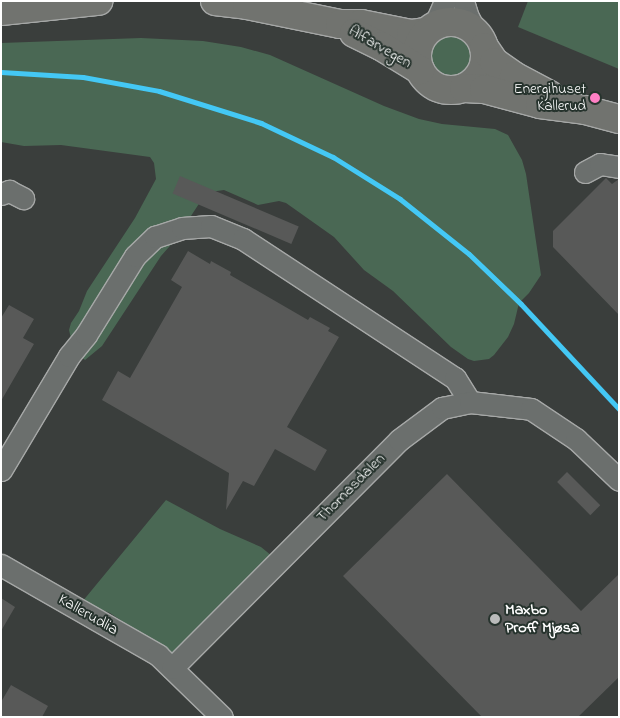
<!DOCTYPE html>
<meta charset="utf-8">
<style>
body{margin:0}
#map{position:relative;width:620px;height:718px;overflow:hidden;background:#3a3e3c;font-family:"Indie Flower",sans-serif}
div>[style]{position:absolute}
.green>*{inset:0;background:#4a6854}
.round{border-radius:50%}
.building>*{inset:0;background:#585958;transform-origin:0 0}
.roads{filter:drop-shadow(1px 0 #a6a8a7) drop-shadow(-1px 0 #a6a8a7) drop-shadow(0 1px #a6a8a7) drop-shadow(0 -1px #a6a8a7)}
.minor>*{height:21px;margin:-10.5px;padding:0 10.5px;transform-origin:10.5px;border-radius:10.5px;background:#6b6f6d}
.major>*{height:28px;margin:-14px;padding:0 14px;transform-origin:14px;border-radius:14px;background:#71736f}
.major>.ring{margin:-14px;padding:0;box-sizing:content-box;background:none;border:28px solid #71736f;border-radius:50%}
.rail-1>*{height:5px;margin:-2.5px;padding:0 2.5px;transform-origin:2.5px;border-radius:2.5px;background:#44c8f5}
.dots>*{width:14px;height:14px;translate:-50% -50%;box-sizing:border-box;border:2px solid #26332d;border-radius:50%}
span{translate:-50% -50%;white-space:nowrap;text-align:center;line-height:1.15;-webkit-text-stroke:4px #26332d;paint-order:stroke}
.bus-label{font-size:15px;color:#fff}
.right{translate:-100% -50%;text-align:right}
.street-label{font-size:16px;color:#fff}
.poi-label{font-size:16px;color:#fff;font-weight:700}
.left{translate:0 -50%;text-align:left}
.frame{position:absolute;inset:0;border:2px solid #fff;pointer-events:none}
</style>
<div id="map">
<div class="green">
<div style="clip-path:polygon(528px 1px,619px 1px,619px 69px,518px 27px)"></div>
<div class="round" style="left:426px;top:31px;width:48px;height:48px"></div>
<div style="clip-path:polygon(141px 38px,203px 41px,241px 47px,270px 55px,384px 106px,419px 119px,442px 124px,495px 129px,508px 135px,522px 160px,526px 174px,541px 275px,529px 293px,519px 303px,514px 324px,508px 337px,494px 355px,489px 359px,474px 361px,468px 359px,451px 347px,393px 291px,364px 270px,334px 237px,286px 203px,279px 201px,258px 205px,224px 190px,210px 192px,204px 196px,176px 239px,161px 256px,102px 346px,85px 360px,74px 351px,69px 330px,71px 323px,79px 311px,87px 291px,135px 218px,156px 179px,154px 163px,150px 157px,61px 145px,24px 146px,1px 142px,1px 43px)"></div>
<div style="clip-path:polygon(166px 500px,220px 529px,261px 547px,272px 556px,183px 656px,155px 650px,128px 625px,110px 613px,82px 602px)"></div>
</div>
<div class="building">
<div style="left:180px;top:176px;width:129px;height:19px;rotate:23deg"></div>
<div style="clip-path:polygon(606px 178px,612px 184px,619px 179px,619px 315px,553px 247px,553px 231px)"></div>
<div style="clip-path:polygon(188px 251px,210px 264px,211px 261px,231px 272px,230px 275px,308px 320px,310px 317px,330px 328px,328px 331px,339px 337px,287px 427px,327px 450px,315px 471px,275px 449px,254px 486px,243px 481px,226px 510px,229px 473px,102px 400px,118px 371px,130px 378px,182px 287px,171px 280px)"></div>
<div style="clip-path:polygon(9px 305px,34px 319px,23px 338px,34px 344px,1px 401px,1px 318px)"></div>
<div style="left:567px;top:472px;width:47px;height:14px;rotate:45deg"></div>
<div style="clip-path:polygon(447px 474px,581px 611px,619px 574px,619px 677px,578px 717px,482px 717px,343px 576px)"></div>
<div style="clip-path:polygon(1px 598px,15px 607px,1px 631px)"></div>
<div style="clip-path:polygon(11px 685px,48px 706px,42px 717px,1px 717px,1px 702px)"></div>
</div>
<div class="roads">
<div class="minor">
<div style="left:463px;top:1px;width:17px;rotate:73deg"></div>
<div style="left:468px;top:17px;width:17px;rotate:62deg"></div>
<div style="left:434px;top:26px;width:27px;rotate:-66deg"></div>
<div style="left:585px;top:172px;width:17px;rotate:-28deg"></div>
<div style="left:600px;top:164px;width:19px;rotate:9deg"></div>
<div style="left:1px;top:194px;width:9px;rotate:-21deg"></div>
<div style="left:9px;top:191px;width:16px;rotate:27deg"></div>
<div style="left:1px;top:470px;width:133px;rotate:-59.2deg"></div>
<div style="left:69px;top:356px;width:27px;rotate:-51deg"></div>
<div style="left:86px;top:335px;width:93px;rotate:-58.2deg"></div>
<div style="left:135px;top:256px;width:28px;rotate:-44deg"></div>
<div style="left:155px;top:237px;width:28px;rotate:-18deg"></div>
<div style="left:182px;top:228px;width:29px;rotate:-4deg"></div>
<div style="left:211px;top:226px;width:35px;rotate:22deg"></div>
<div style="left:243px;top:239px;width:254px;rotate:33.3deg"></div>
<div style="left:455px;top:378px;width:28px;rotate:58deg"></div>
<div style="left:1px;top:565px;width:181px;rotate:29.8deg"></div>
<div style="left:158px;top:655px;width:89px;rotate:44.1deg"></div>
<div style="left:172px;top:668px;width:322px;rotate:-45.1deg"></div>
<div style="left:399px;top:440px;width:54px;rotate:-36.7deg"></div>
<div style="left:442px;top:408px;width:29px;rotate:-12deg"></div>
<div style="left:470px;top:402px;width:61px;rotate:6.5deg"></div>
<div style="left:531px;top:409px;width:54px;rotate:33.7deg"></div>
<div style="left:576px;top:439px;width:59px;rotate:43.6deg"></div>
</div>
<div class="major">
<div style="left:215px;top:1px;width:32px;rotate:7deg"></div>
<div style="left:247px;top:5px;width:95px;rotate:11.5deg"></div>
<div style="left:340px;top:24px;width:21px"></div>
<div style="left:361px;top:24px;width:51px;rotate:11.3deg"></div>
<div style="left:411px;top:34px;width:15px;rotate:-8deg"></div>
<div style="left:1px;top:11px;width:98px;rotate:-5.9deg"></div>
<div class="ring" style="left:417px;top:22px;width:40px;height:40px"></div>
<div style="left:354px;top:33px;width:30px;rotate:26deg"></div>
<div style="left:381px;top:46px;width:46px;rotate:31.6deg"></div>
<div style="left:484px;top:47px;width:18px;rotate:56deg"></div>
<div style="left:494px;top:62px;width:24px;rotate:35deg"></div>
<div style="left:514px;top:76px;width:40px;rotate:28deg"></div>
<div style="left:464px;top:88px;width:20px;rotate:3deg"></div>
<div style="left:484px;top:89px;width:58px;rotate:15deg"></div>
<div style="left:540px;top:104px;width:45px;rotate:7.6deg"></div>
<div style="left:585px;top:110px;width:35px;rotate:15deg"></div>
</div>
</div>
<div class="rail-1">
<div style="left:1px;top:72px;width:82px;rotate:3.5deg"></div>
<div style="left:83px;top:77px;width:77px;rotate:10.4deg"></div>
<div style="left:159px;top:91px;width:107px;rotate:17.4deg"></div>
<div style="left:261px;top:123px;width:80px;rotate:25.3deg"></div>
<div style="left:333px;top:157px;width:79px;rotate:32.1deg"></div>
<div style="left:400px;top:199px;width:88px;rotate:38.6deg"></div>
<div style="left:469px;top:254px;width:72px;rotate:43.9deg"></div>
<div style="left:521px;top:304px;width:144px;rotate:47deg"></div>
</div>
<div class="dots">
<div style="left:595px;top:98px;background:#ff80c5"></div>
<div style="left:495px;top:619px;background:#babbbb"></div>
</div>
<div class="bus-label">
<span class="right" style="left:586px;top:98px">Energihuset<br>Kallerud</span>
</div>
<div class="street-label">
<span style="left:380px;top:47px;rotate:30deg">Alfarvegen</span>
<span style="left:351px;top:488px;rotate:-45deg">Thomasdalen</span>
<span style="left:88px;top:615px;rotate:30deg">Kallerudlia</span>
</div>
<div class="poi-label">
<span class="left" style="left:505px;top:619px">Maxbo<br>Proff Mjøsa</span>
</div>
<div class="frame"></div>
</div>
